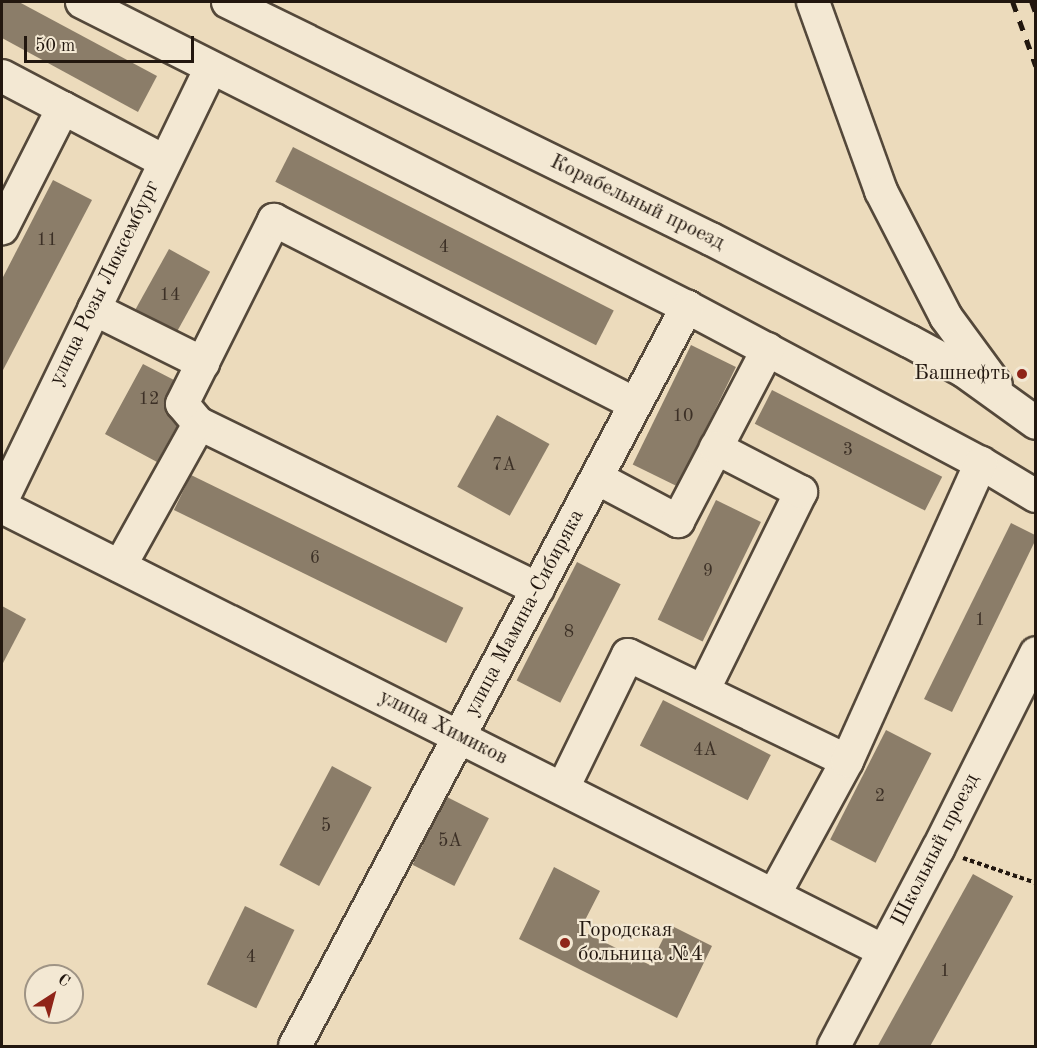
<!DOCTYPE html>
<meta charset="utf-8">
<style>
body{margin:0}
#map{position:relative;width:1037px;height:1048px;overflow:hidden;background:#ecdbbc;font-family:"Old Standard TT",serif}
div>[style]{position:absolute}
.building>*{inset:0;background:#8b7d69;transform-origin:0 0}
.path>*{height:4px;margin-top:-2px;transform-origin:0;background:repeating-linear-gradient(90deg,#22170f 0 4.5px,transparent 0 7.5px)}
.roads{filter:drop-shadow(2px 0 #54483a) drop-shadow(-2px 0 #54483a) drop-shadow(0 2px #54483a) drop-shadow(0 -2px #54483a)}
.minor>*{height:32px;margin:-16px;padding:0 16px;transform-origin:16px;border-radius:16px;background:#f3e8d3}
.rail>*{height:4.5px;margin-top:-2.25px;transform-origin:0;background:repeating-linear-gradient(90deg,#22170f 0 10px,transparent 0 20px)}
.dots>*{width:16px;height:16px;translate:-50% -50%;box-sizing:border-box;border:3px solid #f3e8d3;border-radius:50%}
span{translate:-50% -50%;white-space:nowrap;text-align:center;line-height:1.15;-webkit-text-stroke:4.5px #f3e8d3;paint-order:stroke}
.number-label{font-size:18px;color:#3c3026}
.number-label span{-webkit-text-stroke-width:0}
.street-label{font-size:21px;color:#22170f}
.poi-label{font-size:21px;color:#22170f}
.right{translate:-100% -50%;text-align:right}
.left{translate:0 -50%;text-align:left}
.frame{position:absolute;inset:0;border:3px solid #22170f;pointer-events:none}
.north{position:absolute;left:24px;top:964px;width:60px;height:60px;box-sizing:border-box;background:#f3e8d3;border:2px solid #9f9485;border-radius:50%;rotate:36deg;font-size:16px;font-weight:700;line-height:24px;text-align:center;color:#22170f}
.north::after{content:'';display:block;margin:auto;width:21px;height:27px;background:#8f2418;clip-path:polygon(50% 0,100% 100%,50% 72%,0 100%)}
.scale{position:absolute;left:24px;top:36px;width:170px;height:27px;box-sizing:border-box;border:3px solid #22170f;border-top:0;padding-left:8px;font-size:18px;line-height:21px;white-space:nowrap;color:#22170f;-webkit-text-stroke:4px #f3e8d3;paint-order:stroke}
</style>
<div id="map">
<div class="building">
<div style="clip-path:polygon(2px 2px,19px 2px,157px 76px,138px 112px,2px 38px)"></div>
<div style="left:293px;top:147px;width:360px;height:39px;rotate:27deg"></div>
<div style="clip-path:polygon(53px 180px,92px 200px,2px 372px,2px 279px)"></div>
<div style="left:169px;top:249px;width:47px;height:69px;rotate:29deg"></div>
<div style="left:691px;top:345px;width:50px;height:133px;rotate:26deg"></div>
<div style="clip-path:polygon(143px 364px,174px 380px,164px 406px,166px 414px,177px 426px,157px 462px,105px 434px)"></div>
<div style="left:772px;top:390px;width:191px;height:38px;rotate:27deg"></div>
<div style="left:497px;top:415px;width:60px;height:82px;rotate:29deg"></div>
<div style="left:191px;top:475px;width:303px;height:39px;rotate:26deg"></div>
<div style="left:716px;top:500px;width:50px;height:133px;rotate:26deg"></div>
<div style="clip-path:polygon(1011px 523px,1035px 535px,1035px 541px,952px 712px,924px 699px)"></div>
<div style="left:577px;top:562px;width:49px;height:133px;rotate:27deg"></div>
<div style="clip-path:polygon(2px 606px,26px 619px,2px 665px)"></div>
<div style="left:663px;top:700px;width:121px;height:51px;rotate:27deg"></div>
<div style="left:886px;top:730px;width:51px;height:123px;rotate:27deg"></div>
<div style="left:332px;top:766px;width:45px;height:112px;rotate:28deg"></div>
<div style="left:447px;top:797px;width:47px;height:76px;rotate:27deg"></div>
<div style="clip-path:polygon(554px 867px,600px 891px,580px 930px,650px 965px,670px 925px,712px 946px,677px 1018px,519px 939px)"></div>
<div style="left:973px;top:874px;width:46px;height:198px;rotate:29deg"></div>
<div style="left:245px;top:906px;width:55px;height:87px;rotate:26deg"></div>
</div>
<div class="path">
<div style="left:963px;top:858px;width:77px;rotate:18.9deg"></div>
</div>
<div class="roads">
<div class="minor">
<div style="left:82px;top:2px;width:678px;rotate:26.75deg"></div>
<div style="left:687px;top:307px;width:333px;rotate:28deg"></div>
<div style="left:981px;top:463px;width:64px;rotate:31deg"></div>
<div style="left:228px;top:2px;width:538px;rotate:26.14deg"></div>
<div style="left:711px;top:239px;width:223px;rotate:27.3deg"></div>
<div style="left:909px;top:341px;width:63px;rotate:28.6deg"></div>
<div style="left:964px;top:371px;width:89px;rotate:35.8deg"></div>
<div style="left:813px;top:2px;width:201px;rotate:70.2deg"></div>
<div style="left:881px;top:191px;width:142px;rotate:62.7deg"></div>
<div style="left:946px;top:317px;width:84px;rotate:53.7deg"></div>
<div style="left:2px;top:76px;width:69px;rotate:27.7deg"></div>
<div style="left:63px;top:108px;width:135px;rotate:116.9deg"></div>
<div style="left:63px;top:108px;width:114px;rotate:27.7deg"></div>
<div style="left:94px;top:309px;width:122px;rotate:26.4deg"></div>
<div style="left:597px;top:478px;width:92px;rotate:28deg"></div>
<div style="left:678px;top:521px;width:194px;rotate:-62.4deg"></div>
<div style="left:2px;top:500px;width:480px;rotate:-64.2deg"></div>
<div style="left:2px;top:507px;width:987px;rotate:26.72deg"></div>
<div style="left:120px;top:566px;width:162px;rotate:-60.9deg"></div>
<div style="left:538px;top:589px;width:377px;rotate:-154deg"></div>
<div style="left:199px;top:424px;width:26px;rotate:-130deg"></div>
<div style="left:182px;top:404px;width:206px;rotate:-63.4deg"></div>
<div style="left:274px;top:220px;width:405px;rotate:27deg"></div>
<div style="left:703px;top:691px;width:222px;rotate:-63.8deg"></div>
<div style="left:801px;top:492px;width:96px;rotate:-152.6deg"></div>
<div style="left:563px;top:788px;width:148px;rotate:-64deg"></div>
<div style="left:628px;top:655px;width:243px;rotate:25.8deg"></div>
<div style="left:774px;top:895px;width:153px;rotate:-61.4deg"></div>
<div style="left:847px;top:761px;width:327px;rotate:-65.8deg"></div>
<div style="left:295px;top:1046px;width:837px;rotate:-62.06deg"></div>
<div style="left:834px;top:1046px;width:223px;rotate:-62.2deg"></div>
<div style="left:938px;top:849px;width:219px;rotate:-63.4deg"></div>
</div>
</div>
<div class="rail">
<div style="left:1013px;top:2px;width:68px;rotate:70.2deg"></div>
<div style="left:1032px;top:2px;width:12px;rotate:70deg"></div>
</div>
<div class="dots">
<div style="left:1022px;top:374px;background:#8f2418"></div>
<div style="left:565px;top:943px;background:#8f2418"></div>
</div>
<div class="number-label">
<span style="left:47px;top:240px">11</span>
<span style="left:444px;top:247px">4</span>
<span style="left:170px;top:295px">14</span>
<span style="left:149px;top:399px">12</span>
<span style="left:683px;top:416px">10</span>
<span style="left:848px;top:450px">3</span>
<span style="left:504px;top:465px">7А</span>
<span style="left:315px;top:558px">6</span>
<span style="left:708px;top:571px">9</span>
<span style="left:980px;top:620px">1</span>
<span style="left:569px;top:632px">8</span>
<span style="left:705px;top:750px">4А</span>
<span style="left:880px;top:796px">2</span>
<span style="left:326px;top:826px">5</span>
<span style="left:450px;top:841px">5А</span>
<span style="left:251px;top:957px">4</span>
<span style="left:945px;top:971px">1</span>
</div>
<div class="street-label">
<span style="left:637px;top:203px;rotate:26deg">Корабельный проезд</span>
<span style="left:105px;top:283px;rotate:-64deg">улица Розы Люксембург</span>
<span style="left:525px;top:613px;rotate:-62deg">улица Мамина-Сибиряка</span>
<span style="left:443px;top:728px;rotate:27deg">улица Химиков</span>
<span style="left:936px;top:850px;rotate:-63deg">Школьный проезд</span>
</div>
<div class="poi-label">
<span class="right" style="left:1010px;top:374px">Башнефть</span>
<span class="left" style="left:578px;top:943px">Городская<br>больница №4</span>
</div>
<div class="frame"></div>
<div class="north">С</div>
<div class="scale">50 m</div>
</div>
